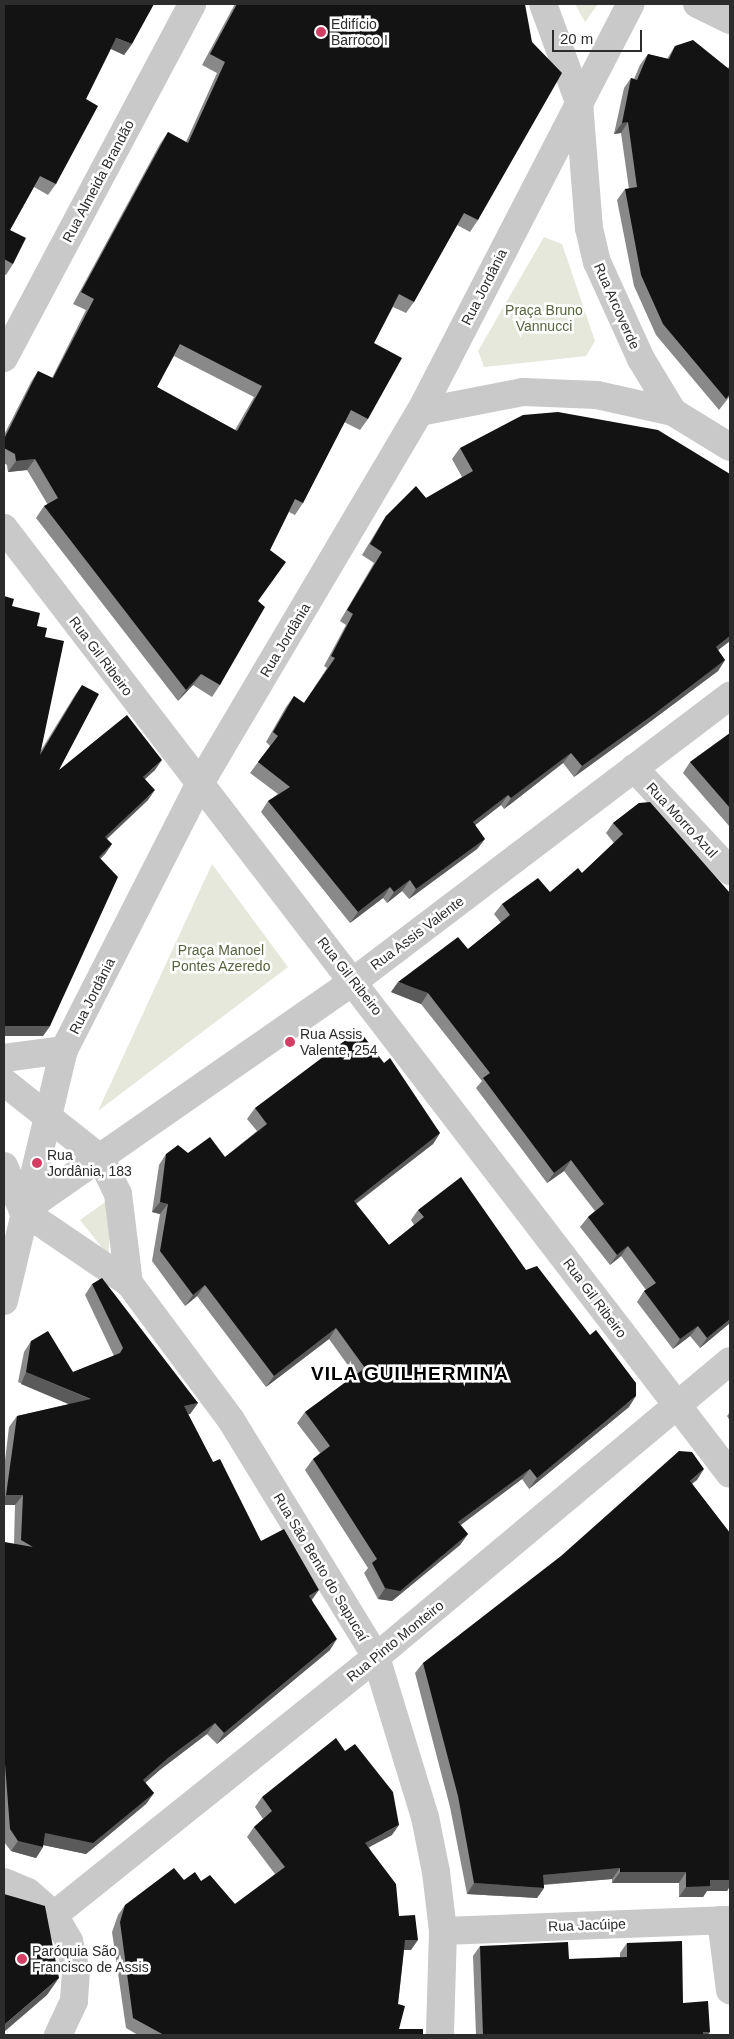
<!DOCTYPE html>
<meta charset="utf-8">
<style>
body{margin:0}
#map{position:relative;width:734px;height:2039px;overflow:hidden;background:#fff;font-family:Arial,sans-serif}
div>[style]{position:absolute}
.green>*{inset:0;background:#e5e8db}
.street>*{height:28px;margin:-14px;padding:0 14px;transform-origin:14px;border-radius:14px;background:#c9c9c9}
.wall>*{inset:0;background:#898989}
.shaded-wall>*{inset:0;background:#5a5a5a;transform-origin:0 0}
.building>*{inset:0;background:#131313}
.dots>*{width:14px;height:14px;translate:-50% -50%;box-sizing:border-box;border:2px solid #fff;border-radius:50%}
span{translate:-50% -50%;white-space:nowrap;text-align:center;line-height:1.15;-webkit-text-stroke:5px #fff;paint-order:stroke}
.poi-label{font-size:14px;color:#2c2c2c}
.left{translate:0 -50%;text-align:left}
.street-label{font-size:14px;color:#2c2c2c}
.park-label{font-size:14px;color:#56633e}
.district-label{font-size:19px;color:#000;font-weight:700;letter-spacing:1px}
.frame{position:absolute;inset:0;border:5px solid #2c2c2c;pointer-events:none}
.scale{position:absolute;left:552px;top:30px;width:90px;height:22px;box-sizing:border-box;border:2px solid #2c2c2c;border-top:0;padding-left:6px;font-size:15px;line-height:18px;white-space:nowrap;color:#2c2c2c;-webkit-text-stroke:4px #fff;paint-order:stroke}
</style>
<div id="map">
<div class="green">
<div style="clip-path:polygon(575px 4px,598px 4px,585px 22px)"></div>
<div style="clip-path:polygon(544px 237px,562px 244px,595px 341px,586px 356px,484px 367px,478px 351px)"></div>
<div style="clip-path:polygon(212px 864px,288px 967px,98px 1111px)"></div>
<div style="clip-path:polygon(108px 1200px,113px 1206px,108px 1255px,80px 1220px)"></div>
</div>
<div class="street">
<div style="left:543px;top:4px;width:104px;rotate:69.8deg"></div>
<div style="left:579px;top:102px;width:126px;rotate:85.5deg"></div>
<div style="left:589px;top:228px;width:35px;rotate:77deg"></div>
<div style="left:597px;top:262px;width:107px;rotate:65.6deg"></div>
<div style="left:641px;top:359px;width:62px;rotate:58.9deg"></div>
<div style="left:697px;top:4px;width:37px;rotate:26deg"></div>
<div style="left:4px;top:358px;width:401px;rotate:-62deg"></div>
<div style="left:420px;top:412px;width:105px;rotate:-11deg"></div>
<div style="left:523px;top:392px;width:74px;rotate:2.3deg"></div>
<div style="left:597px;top:395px;width:78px;rotate:12.6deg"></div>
<div style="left:673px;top:412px;width:67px;rotate:31.6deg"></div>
<div style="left:4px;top:528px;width:1192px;rotate:52.5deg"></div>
<div style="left:634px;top:768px;width:141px;rotate:47deg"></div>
<div style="left:4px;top:1058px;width:61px;rotate:-7.6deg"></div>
<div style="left:4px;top:1082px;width:124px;rotate:38.4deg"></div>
<div style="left:101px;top:1159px;width:39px;rotate:64deg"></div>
<div style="left:118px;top:1194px;width:90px;rotate:83deg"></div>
<div style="left:4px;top:1166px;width:49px;rotate:67.1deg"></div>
<div style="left:23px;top:1211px;width:128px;rotate:34.2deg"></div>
<div style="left:129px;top:1283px;width:171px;rotate:53.3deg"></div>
<div style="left:231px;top:1420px;width:278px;rotate:58.5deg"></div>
<div style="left:376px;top:1657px;width:167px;rotate:73deg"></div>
<div style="left:425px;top:1817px;width:56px;rotate:78.7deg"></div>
<div style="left:436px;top:1872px;width:59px;rotate:83.2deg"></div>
<div style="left:443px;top:1931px;width:104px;rotate:91.7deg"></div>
<div style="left:23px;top:1211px;width:403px;rotate:-34.8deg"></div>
<div style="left:354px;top:981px;width:472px;rotate:-37.2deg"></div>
<div style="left:4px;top:1301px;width:258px;rotate:-76.6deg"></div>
<div style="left:64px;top:1050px;width:297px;rotate:-63deg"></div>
<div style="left:199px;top:785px;width:434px;rotate:-59.4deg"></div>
<div style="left:420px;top:412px;width:459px;rotate:-62.7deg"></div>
<div style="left:4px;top:1882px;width:26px;rotate:23deg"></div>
<div style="left:28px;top:1892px;width:35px;rotate:41deg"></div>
<div style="left:54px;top:1915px;width:30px;rotate:60deg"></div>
<div style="left:69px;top:1941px;width:31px;rotate:77deg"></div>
<div style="left:76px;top:1971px;width:30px;rotate:94deg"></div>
<div style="left:74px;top:2001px;width:38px;rotate:115deg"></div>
<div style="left:54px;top:1915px;width:413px;rotate:-38.7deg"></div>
<div style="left:376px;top:1657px;width:461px;rotate:-39.9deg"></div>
<div style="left:721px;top:1920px;width:71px;rotate:82.7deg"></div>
<div style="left:443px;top:1931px;width:287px;rotate:-2.2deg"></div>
</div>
<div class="wall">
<div style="clip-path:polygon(4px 4px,132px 44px,124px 55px,111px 49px,86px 99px,56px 184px,48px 195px,34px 187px,10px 230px,13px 264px,6px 275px,4px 274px)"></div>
<div style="clip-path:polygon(evenodd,235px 4px,525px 4px,478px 220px,470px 232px,457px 225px,414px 302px,406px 313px,393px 307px,374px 343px,368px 419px,360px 430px,344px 422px,303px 503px,295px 515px,289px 512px,270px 550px,258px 601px,220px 685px,212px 697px,193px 685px,178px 701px,36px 518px,44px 506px,48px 505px,27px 470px,8px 472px,7px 465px,4px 463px,4px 435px,31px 382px,38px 371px,52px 378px,86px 310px,73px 304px,160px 144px,168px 132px,186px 142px,217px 73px,202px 65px,235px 4px,174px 356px,254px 397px,235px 430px,157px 387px,174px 356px)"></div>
<div style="clip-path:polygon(675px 46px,728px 68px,730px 65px,730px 396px,719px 410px,656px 335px,634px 286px,617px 200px,625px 189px,629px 189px,621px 133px,614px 134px,624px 88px,631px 78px,634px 79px,640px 65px,648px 54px,667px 59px)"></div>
<div style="clip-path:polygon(460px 448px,730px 641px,718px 650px,725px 660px,718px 671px,647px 724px,574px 777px,563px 763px,504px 809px,501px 805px,475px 825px,485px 839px,477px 849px,409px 899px,402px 891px,387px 903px,383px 898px,350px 923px,261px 812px,268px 801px,278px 794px,250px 773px,270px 746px,266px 742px,286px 707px,294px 696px,304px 703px,327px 668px,324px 666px,346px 625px,340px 621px,374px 563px,362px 555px,379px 527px,386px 516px,426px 498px,462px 477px,452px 459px)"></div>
<div style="clip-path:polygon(12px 606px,37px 626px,45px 637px,40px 752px,75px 695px,82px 685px,59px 770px,155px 770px,145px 779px,148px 800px,107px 839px,112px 844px,105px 854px,100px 859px,50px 1026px,43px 1036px)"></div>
<div style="clip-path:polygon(730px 733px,730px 827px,683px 773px,690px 762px)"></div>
<div style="clip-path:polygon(639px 803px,730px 1323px,700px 1348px,690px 1336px,673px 1349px,637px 1302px,644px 1291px,646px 1290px,621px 1256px,610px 1265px,580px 1227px,588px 1217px,595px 1211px,564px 1171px,547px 1183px,476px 1088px,482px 1081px,421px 1004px,391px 992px,468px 949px,501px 923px,494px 914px,502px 904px,550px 892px,582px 873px,614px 843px,606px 833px,613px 823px)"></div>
<div style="clip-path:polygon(384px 1063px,440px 1133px,433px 1144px,356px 1204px,389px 1245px,414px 1225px,411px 1220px,418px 1210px,526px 1270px,629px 1407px,529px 1489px,522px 1479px,461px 1525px,468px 1534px,460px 1545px,392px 1601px,378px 1599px,364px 1573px,368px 1568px,305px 1470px,313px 1459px,320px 1453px,297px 1423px,305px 1412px,355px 1375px,329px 1339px,266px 1387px,197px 1296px,185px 1306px,152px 1261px,160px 1214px,152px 1212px,159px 1165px,166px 1154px,188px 1153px,225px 1157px,257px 1131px,247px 1119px,255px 1108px)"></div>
<div style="clip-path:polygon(92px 1284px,198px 1403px,190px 1414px,188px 1414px,213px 1462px,261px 1541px,312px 1600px,330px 1650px,217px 1744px,207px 1734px,161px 1769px,145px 1782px,154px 1793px,146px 1804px,86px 1854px,43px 1845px,43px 1847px,36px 1858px,11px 1851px,4px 1842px,4px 1542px,14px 1544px,15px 1505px,4px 1505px,4px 1469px,9px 1427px,17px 1416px,70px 1404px,18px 1382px,24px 1352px,31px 1341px,73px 1372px,114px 1356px,85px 1295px)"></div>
<div style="clip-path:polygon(730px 1412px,730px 1421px,727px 1416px)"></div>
<div style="clip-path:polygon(697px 1480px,692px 1484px,730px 1533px,730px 1886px,727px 1891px,707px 1891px,703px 1897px,679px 1897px,679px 1883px,612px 1883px,612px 1879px,544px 1885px,544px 1888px,537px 1898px,467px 1894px,450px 1807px,415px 1673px,423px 1663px)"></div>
<div style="clip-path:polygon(262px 1797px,392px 1835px,369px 1847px,399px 1916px,411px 1950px,404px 1950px,398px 2004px,399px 2029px,423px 2035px,138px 2035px,126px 2028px,112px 1932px,118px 1915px,125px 1905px,184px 1880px,201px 1881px,235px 1904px,275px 1874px,247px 1837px,254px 1827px,263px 1819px,255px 1807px)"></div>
<div style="clip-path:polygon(627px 1943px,710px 2032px,708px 2035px,476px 2035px,473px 1956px,480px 1946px,569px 1959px,620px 1957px,620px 1953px)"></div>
</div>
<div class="shaded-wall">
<div style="clip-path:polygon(116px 38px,132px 44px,124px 55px,109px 48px)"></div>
<div style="clip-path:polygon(628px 122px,621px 133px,614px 134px,622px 123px)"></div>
<div style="clip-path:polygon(35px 459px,27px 470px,8px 472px,16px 461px)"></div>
<div style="clip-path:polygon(730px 636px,730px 641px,709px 657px,716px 647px)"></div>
<div style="clip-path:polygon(725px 660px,718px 671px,647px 724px,574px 777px,582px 766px)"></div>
<div style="clip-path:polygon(201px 674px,193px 685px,178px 701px,186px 690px)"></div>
<div style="clip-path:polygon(571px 753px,563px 763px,504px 809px,511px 798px)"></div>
<div style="clip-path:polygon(162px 760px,155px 770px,136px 787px,143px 777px)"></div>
<div style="clip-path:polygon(155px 790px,148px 800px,98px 847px,105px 837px)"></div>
<div style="clip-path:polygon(508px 795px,501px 805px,465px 833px,473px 822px)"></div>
<div style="clip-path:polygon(485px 839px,477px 849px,409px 899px,416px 889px)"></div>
<div style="clip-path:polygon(112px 844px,105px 854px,92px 867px,99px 857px)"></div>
<div style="clip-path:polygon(410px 880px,402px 891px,387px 903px,394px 892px)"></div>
<div style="clip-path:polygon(390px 887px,383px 898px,350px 923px,358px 912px)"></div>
<div style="clip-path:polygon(398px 982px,428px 993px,421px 1004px,391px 992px)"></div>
<div style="clip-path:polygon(4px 1026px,50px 1026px,43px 1036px,4px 1036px)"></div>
<div style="clip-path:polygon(440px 1133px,433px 1144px,346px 1211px,354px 1201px)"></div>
<div style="clip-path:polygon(571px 1160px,564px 1171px,547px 1183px,554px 1173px)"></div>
<div style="clip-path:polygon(160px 1202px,168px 1204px,160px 1214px,152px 1212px)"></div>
<div style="clip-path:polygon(628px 1246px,621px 1256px,610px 1265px,617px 1255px)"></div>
<div style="clip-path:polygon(205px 1285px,197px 1296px,185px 1306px,193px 1295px)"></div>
<div style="clip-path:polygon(730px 1319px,730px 1323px,700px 1348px,707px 1338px)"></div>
<div style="clip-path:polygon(698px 1326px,690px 1336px,673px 1349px,680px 1339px)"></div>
<div style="clip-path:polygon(336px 1328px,329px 1339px,266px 1387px,274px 1376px)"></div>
<div style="left:26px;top:1372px;width:70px;height:13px;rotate:23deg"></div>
<div style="clip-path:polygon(636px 1396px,629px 1407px,529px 1489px,537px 1478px)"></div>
<div style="clip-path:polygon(198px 1403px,190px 1414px,177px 1416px,184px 1406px)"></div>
<div style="clip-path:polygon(530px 1469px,522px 1479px,451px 1532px,458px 1522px)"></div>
<div style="clip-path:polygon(704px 1469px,697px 1480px,682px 1491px,690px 1481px)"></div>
<div style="clip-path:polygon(6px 1495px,23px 1495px,15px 1505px,4px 1505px,4px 1498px)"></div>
<div style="clip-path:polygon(468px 1534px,460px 1545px,392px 1601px,378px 1599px,385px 1588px)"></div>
<div style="clip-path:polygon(319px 1590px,311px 1601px,309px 1596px)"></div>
<div style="clip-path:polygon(337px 1639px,330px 1650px,217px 1744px,224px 1733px)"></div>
<div style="clip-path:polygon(215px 1723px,207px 1734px,161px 1769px,136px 1791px,143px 1780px,168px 1758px)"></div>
<div style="clip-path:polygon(154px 1793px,146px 1804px,86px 1854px,38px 1844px,45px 1833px)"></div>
<div style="clip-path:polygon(399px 1825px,392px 1835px,358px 1853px,365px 1843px)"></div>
<div style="clip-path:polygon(18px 1841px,43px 1847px,36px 1858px,11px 1851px)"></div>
<div style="clip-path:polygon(620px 1868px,612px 1879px,536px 1885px,543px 1875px)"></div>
<div style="clip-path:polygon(620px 1872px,686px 1872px,679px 1883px,612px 1883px)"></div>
<div style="clip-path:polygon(710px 1880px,730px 1880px,730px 1886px,727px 1891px,707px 1891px,703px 1897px,679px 1897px,686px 1887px)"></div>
<div style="clip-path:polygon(474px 1883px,544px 1888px,537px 1898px,467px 1894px)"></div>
<div style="clip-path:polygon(405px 1940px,418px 1940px,411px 1950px,398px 1950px)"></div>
<div style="clip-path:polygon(59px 1978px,47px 1995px,4px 2032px,4px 2025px)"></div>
<div style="clip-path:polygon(703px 2032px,710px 2032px,708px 2035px,701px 2035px)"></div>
</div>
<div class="building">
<div style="clip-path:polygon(4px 4px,154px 4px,132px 44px,116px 38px,86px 99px,98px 106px,56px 184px,40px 176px,10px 230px,26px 238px,13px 264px,4px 259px)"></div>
<div style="clip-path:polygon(evenodd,237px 4px,525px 4px,532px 42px,562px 73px,478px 220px,464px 213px,414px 302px,399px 294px,374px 343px,402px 358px,368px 419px,351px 410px,303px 503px,295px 499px,270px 550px,286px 562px,258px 601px,265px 607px,220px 685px,201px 674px,186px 690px,44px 506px,58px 498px,35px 459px,16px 461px,15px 454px,4px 448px,4px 439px,38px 371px,53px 378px,94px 299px,81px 292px,168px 132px,188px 143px,225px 62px,210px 54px,237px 4px,180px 344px,262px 386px,237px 431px,157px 387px,180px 344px)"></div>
<div style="clip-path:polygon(693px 40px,729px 69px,730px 67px,730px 394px,726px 399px,663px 324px,641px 275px,625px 189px,637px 187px,628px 122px,622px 123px,631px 78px,637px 80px,648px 54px,669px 59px,675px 46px)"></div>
<div style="clip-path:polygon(558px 412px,658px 430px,730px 474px,730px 636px,716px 647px,725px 660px,654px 714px,582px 766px,571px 753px,511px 798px,508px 795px,473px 822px,485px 839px,416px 889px,410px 880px,394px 892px,390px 887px,358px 912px,268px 801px,290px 787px,258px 762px,278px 736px,273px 732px,294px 696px,304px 703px,335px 658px,331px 656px,353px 614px,347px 610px,382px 552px,370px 544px,386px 516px,416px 486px,426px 498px,473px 471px,460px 448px,523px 415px)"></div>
<div style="clip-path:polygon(4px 596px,14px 599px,12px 606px,40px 613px,37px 626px,47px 628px,45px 637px,64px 641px,40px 755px,82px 685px,99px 694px,59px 770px,127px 715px,162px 760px,143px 777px,155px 790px,105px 837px,112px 844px,99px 857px,118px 877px,50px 1026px,4px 1026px)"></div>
<div style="clip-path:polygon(730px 733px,730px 808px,690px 762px)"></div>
<div style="clip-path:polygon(650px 802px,730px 893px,730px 918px,729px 918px,730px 919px,730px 1319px,707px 1338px,698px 1326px,680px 1339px,644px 1291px,656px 1283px,628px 1246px,617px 1255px,588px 1217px,604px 1204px,571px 1160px,554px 1173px,483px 1078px,490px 1073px,428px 993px,398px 982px,458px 937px,468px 949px,510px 915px,502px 904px,538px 878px,550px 892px,578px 868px,582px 873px,623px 834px,613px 823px,639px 803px)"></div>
<div style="clip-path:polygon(359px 1030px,384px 1063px,390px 1058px,440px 1133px,354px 1201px,389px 1245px,424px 1217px,418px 1210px,461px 1177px,526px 1270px,537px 1266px,590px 1335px,596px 1330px,636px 1383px,636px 1396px,537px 1478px,530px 1469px,458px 1522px,468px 1534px,400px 1591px,385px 1588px,372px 1563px,377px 1559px,313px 1459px,330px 1446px,305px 1412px,365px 1368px,336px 1328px,274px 1376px,205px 1285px,193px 1295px,160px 1251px,168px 1204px,160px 1202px,166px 1154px,178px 1145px,188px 1153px,210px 1137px,225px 1157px,267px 1124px,255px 1108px)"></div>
<div style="clip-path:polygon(102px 1278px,198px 1403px,184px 1406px,213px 1462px,220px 1459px,261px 1541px,284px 1529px,319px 1590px,309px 1596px,337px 1639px,224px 1733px,215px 1723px,168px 1758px,143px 1780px,154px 1793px,93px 1843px,45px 1833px,43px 1847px,18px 1841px,10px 1829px,4px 1751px,4px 1542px,33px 1547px,21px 1540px,23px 1495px,6px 1495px,17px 1416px,91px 1399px,26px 1372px,31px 1341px,48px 1331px,73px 1372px,120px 1353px,123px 1348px,92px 1284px)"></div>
<div style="clip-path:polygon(679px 1451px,692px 1452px,704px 1469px,690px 1481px,730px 1533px,730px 1880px,710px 1880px,710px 1886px,686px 1887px,686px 1872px,620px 1872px,620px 1868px,543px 1875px,544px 1888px,474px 1883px,458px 1796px,423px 1663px,561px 1556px)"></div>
<div style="clip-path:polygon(336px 1738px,345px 1751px,355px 1744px,393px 1792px,399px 1825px,365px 1843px,396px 1884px,399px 1916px,415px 1915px,418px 1940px,405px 1940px,398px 2004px,405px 2006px,399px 2029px,423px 2029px,423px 2035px,164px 2035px,133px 2018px,120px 1922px,125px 1905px,174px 1868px,184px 1880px,195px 1872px,201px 1881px,210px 1875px,235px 1904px,285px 1867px,254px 1827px,272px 1811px,262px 1797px)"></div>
<div style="clip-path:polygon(4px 1894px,45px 1906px,59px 1978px,4px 2025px)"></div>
<div style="clip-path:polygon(682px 1941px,683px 2003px,708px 2001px,710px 2032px,703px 2032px,703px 2035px,483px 2035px,480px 1946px,568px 1942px,569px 1959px,627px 1957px,627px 1943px)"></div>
</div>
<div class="dots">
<div style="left:321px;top:32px;background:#d33e65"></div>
<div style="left:290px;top:1042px;background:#d33e65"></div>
<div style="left:37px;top:1163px;background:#d33e65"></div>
<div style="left:22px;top:1959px;background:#d33e65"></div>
</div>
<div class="poi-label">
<span class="left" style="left:331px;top:32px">Edifício<br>Barroco I</span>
<span class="left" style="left:300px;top:1042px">Rua Assis<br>Valente, 254</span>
<span class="left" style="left:47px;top:1163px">Rua<br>Jordânia, 183</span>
<span class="left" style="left:32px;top:1959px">Paróquia São<br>Francisco de Assis</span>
</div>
<div class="street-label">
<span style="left:98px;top:181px;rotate:-62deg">Rua Almeida Brandão</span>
<span style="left:484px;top:287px;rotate:-63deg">Rua Jordânia</span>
<span style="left:617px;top:306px;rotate:66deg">Rua Arcoverde</span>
<span style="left:285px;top:640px;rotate:-59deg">Rua Jordânia</span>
<span style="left:101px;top:656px;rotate:53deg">Rua Gil Ribeiro</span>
<span style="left:682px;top:820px;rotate:47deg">Rua Morro Azul</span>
<span style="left:417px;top:933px;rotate:-37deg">Rua Assis Valente</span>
<span style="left:350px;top:976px;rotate:52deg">Rua Gil Ribeiro</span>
<span style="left:92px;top:996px;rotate:-63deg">Rua Jordânia</span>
<span style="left:595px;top:1298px;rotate:53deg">Rua Gil Ribeiro</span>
<span style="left:321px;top:1567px;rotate:59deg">Rua São Bento do Sapucaí</span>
<span style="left:395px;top:1641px;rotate:-39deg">Rua Pinto Monteiro</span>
<span style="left:587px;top:1925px;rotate:-2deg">Rua Jacúipe</span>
</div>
<div class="park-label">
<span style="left:544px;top:318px">Praça Bruno<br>Vannucci</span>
<span style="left:221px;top:958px">Praça Manoel<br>Pontes Azeredo</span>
</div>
<div class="district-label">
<span style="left:410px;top:1374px">VILA GUILHERMINA</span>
</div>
<div class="frame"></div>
<div class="scale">20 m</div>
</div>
